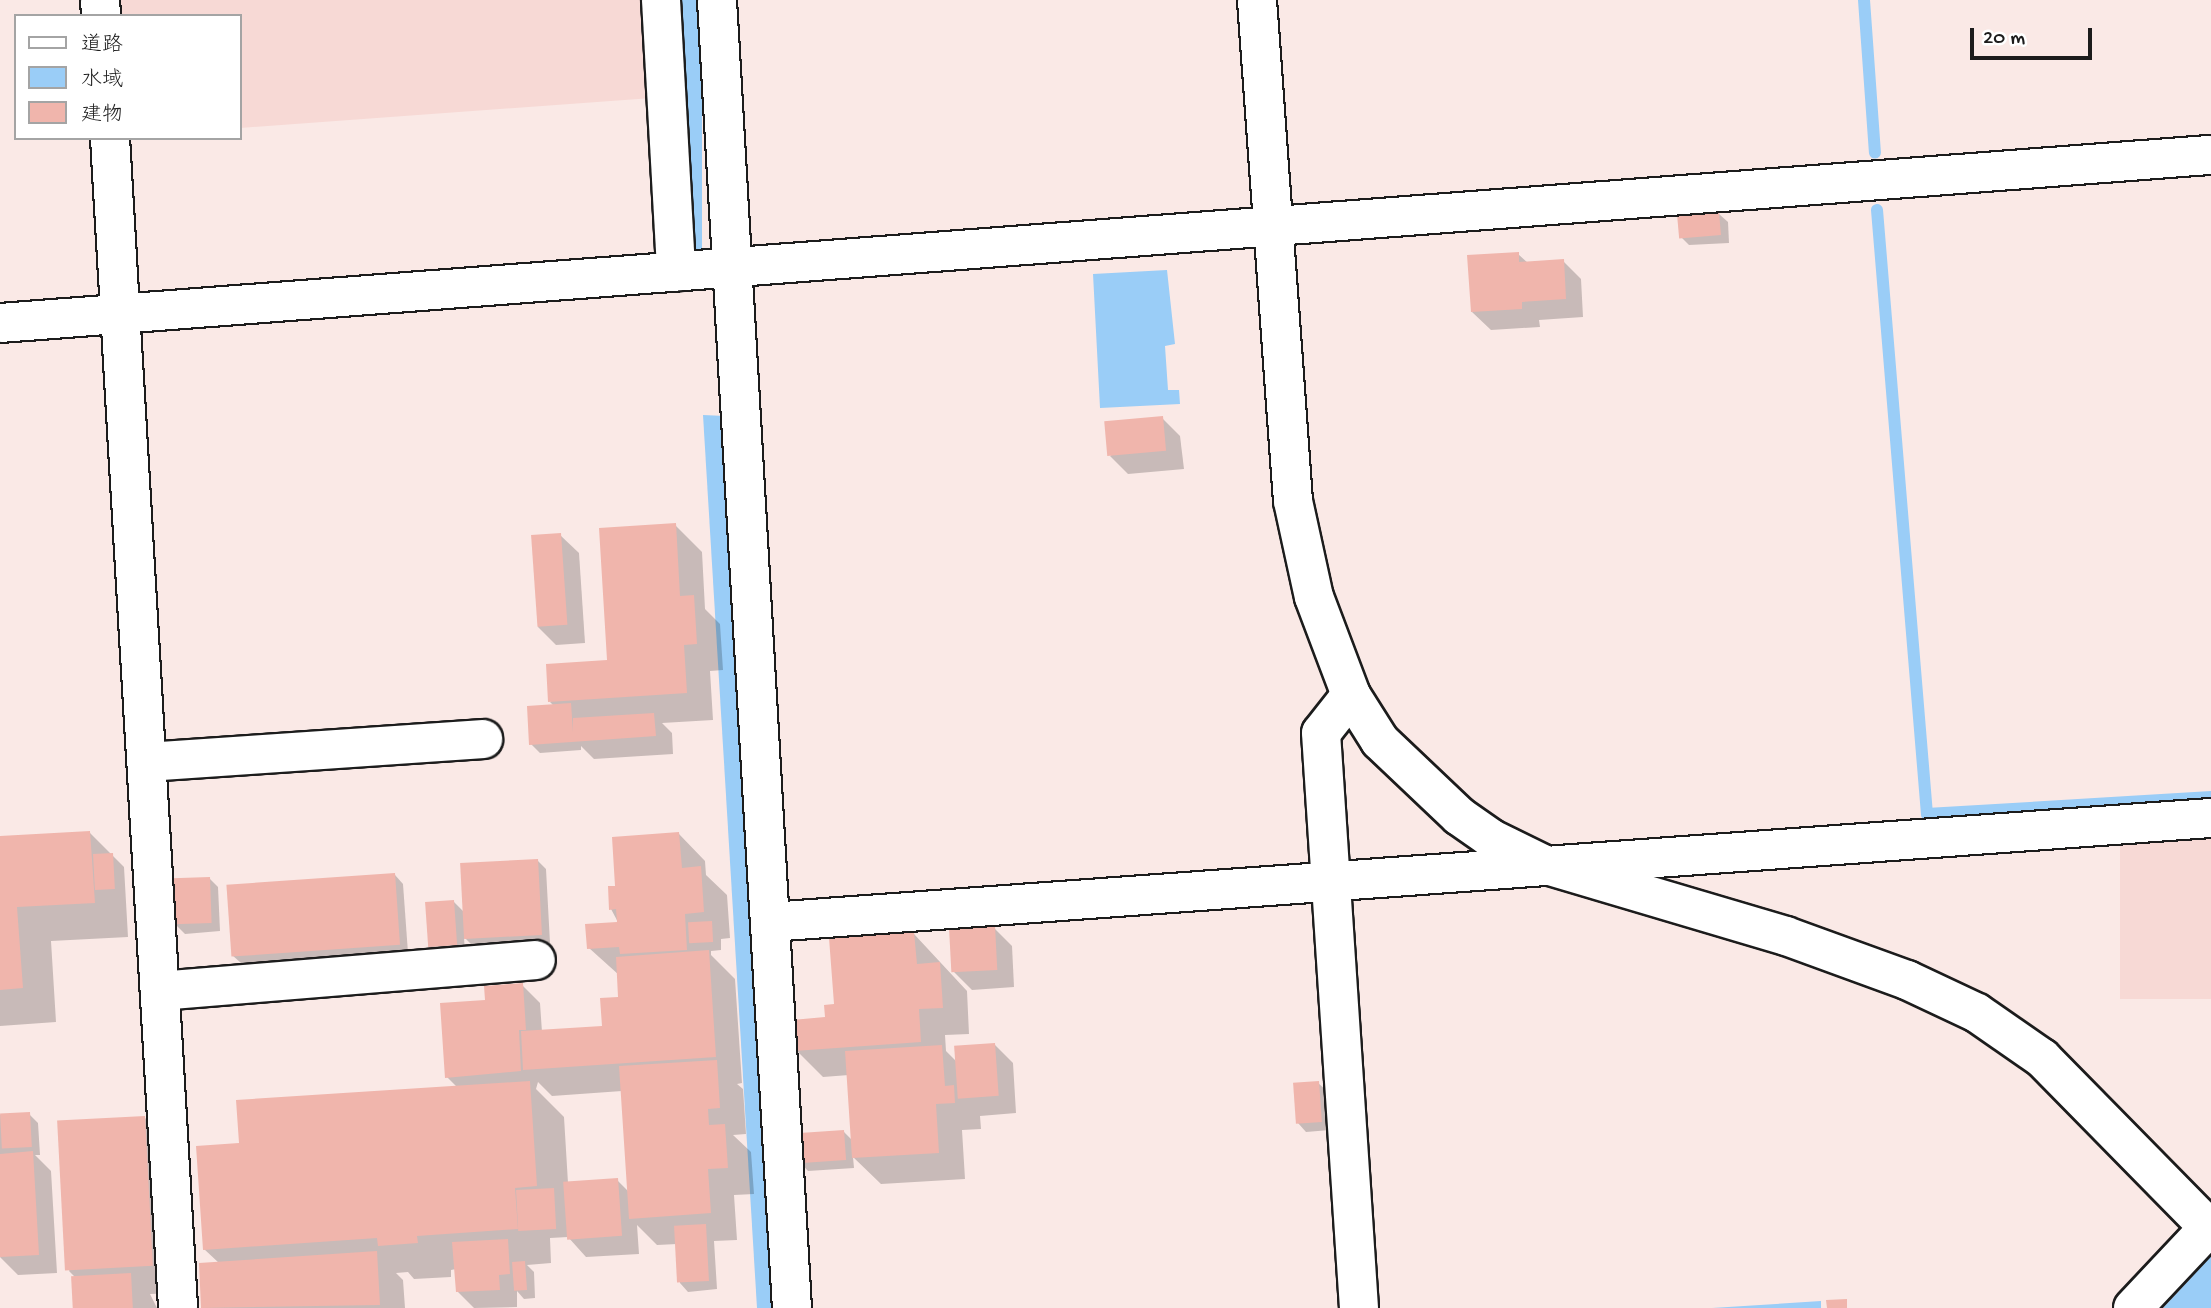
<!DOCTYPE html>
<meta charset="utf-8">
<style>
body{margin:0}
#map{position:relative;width:2211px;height:1308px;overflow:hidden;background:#fae9e6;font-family:"Gochi Hand","Klee One",sans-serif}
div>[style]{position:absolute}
.built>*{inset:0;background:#f7d9d5;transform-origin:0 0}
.water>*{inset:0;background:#9acdf7;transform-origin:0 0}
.shadow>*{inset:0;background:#0003}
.stream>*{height:12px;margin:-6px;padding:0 6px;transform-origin:6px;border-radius:6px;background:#9acdf7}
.building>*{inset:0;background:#f0b5ac;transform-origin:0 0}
.roads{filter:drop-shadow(2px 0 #1c1c1c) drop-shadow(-2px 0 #1c1c1c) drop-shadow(0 2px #1c1c1c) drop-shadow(0 -2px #1c1c1c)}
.minor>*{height:38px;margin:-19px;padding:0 19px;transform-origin:19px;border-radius:19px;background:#fff}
span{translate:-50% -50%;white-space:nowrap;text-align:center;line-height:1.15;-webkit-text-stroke:5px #fff;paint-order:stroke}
.legend{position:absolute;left:14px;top:14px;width:228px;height:126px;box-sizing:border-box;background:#fff;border:2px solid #a4a4a4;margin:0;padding:9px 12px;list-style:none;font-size:21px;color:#1c1c1c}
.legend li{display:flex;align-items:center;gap:14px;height:35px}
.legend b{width:35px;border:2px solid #a4a4a4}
.scale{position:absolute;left:1970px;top:28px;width:122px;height:32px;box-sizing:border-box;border:4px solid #1c1c1c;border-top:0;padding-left:9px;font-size:21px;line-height:24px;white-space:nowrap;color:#1c1c1c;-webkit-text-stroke:5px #fff;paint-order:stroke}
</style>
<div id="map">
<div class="built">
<div style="clip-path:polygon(111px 0,646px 0,652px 98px,240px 128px,240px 16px,112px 16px)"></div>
<div style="left:2211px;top:832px;width:167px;height:91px;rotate:90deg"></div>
</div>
<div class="water">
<div style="left:674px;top:0;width:28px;height:256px"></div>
<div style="clip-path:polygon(1167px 270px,1175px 344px,1165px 346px,1168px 390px,1179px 390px,1180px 404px,1100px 408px,1093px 274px)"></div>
<div style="clip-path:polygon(703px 415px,725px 416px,775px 1308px,757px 1308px)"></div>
<div style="clip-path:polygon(2211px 1256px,2211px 1308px,2163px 1308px)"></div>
<div style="clip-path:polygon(1821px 1301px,1821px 1308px,1712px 1308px)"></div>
</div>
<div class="shadow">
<div style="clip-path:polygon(1719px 214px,1728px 222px,1729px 243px,1689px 245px,1680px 236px)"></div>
<div style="clip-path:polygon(1518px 254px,1528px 263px,1563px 261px,1581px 279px,1583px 317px,1539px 320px,1540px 327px,1491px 330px,1472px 312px)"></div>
<div style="clip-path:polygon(1162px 418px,1180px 436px,1184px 469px,1128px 474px,1110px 456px)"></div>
<div style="clip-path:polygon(675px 525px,702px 552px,705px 609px,720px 624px,723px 670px,710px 671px,713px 720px,662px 723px,672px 733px,673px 754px,594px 759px,581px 746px,581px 750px,540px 753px,531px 744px,554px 706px,550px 702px,609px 662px)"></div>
<div style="clip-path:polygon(560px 535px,579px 553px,585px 643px,556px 645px,538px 627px)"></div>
<div style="clip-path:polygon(89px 832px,124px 867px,128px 937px,51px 941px,56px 1022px,0 1026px,0 838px)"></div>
<div style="clip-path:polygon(evenodd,679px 834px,705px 861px,706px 875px,727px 895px,730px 938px,721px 939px,721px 950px,711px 951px,711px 955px,735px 979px,742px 1083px,737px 1084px,743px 1089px,746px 1134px,733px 1135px,751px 1152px,754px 1194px,734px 1195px,737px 1240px,714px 1241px,717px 1289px,688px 1292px,680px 1283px,677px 1244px,657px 1245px,637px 1225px,639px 1254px,586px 1257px,568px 1237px,550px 1238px,551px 1263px,527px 1265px,534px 1272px,535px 1298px,524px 1299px,517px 1291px,517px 1307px,474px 1308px,458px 1292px,456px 1269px,451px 1270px,451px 1277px,414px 1279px,408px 1272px,396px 1273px,403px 1280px,405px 1308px,203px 1308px,201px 1265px,219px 1263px,204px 1249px,241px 1144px,457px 1087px,447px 1077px,486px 1002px,522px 985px,540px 1003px,542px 1032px,604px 1028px,620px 998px,619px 975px,589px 948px,619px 924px,611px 909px,617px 887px,679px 834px,538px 1082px,552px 1096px,622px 1091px,629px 1192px,617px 1180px,568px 1183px,564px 1117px,536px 1089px,538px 1082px)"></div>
<div style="clip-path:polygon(537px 860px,546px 869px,550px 943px,475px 948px,464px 937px,465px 954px,438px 956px,430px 947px,453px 901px,465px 913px)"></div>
<div style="clip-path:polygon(395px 875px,403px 884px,408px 953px,241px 963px,232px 955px)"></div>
<div style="clip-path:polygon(209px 878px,218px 887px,220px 931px,185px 934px,176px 925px)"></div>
<div style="clip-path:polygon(994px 928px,1012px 946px,1014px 987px,972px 990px,954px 972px)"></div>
<div style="clip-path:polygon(914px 934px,967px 991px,969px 1034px,945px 1035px,946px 1051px,957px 1062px,995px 1045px,1013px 1063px,1016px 1113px,980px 1116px,981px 1129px,962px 1130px,965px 1179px,881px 1184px,853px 1157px,854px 1168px,808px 1171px,800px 1162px,844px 1132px,853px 1141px,849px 1075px,823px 1077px,796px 1050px)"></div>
<div style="clip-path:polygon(1318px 1083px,1327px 1091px,1330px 1130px,1306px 1132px,1298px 1123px)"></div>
<div style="clip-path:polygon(29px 1114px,38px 1123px,40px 1155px,35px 1155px,51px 1171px,57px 1273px,18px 1275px,0 1257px,0 1115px)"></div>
<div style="clip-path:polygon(144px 1117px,171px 1144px,180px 1293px,150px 1294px,157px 1308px,75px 1308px,76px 1278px,69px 1271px)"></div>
</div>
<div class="stream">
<div style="left:1864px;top:0;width:153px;rotate:85.9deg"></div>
<div style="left:1877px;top:210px;width:606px;rotate:85.27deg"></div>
<div style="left:1927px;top:814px;width:285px;rotate:-3.4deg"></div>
</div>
<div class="building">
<div style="left:1719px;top:212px;width:23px;height:42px;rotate:85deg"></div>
<div style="clip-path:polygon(1519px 252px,1519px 262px,1564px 259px,1566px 299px,1522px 302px,1522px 309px,1471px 312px,1467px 255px)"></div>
<div style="left:1163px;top:416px;width:35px;height:59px;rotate:85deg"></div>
<div style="clip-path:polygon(676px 523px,680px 596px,694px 595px,697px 644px,684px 645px,687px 693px,548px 702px,546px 664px,607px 660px,599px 528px)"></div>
<div style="left:561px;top:533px;width:92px;height:30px;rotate:86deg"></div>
<div style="clip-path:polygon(571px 703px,573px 732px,573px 718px,654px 713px,656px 736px,529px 745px,527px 706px)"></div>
<div style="clip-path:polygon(90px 831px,95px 903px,17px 907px,23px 988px,0 990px,0 836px)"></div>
<div style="clip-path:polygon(679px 832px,682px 868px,701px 866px,704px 912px,685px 914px,687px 950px,620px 954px,619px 947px,587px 949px,585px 924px,617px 922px,616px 909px,609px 910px,608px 886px,615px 886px,612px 837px)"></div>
<div style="left:113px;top:853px;width:36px;height:20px;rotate:87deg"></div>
<div style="left:538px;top:859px;width:76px;height:78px;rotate:87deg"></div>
<div style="left:395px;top:873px;width:72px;height:169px;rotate:86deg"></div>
<div style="left:210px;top:877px;width:46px;height:38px;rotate:88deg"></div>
<div style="left:454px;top:900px;width:45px;height:29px;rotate:86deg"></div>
<div style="left:712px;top:921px;width:21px;height:24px;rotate:87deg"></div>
<div style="left:995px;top:926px;width:44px;height:46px;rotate:87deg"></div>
<div style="clip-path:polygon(914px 932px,917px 964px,940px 962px,943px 1008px,919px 1009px,921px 1042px,794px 1051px,792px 1020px,825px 1017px,824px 1005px,834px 1004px,829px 938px)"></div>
<div style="clip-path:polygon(709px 950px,716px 1057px,523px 1070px,521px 1031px,602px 1026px,600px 998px,618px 997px,616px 957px)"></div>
<div style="clip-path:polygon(523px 983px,526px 1030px,519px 1030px,521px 1071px,445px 1078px,440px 1003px,485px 1000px,484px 986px)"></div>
<div style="left:995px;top:1043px;width:53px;height:41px;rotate:86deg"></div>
<div style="clip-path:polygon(942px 1045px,945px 1086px,954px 1085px,955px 1103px,936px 1104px,939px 1153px,852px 1158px,845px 1051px)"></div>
<div style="clip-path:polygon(717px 1060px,720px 1108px,708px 1109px,709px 1125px,725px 1124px,728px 1168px,708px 1169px,711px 1213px,629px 1219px,619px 1066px)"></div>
<div style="clip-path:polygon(530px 1081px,537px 1186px,515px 1188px,518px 1229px,417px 1236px,418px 1243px,378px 1246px,377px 1238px,203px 1250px,196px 1146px,239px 1143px,236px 1100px)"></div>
<div style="left:1319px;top:1081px;width:41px;height:26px;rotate:86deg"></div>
<div style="left:30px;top:1112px;width:35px;height:30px;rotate:87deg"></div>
<div style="left:145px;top:1116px;width:150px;height:88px;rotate:87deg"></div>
<div style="left:844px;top:1130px;width:30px;height:48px;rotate:86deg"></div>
<div style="clip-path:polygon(33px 1151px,39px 1255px,0 1257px,0 1154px)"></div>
<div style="left:618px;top:1178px;width:58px;height:55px;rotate:86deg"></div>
<div style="left:554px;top:1188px;width:41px;height:38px;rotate:87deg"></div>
<div style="left:706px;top:1224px;width:57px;height:32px;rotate:87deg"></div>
<div style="clip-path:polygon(508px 1239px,510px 1274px,499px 1275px,500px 1290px,456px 1292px,452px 1242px)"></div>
<div style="clip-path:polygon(377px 1251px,380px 1305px,201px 1308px,199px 1263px)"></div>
<div style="left:525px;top:1261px;width:29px;height:13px;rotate:86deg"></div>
<div style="left:131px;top:1273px;width:35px;height:60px;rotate:87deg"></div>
<div style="clip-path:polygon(1847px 1299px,1847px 1308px,1827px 1308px,1826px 1300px)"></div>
</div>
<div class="roads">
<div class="minor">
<div style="left:100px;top:0;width:16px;rotate:86deg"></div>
<div style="left:661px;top:0;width:272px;rotate:86.8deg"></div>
<div style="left:717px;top:0;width:1310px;rotate:86.72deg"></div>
<div style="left:1257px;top:0;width:502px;rotate:85.89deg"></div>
<div style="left:1293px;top:501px;width:98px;rotate:77.7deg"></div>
<div style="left:1314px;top:597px;width:105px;rotate:69.3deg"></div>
<div style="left:1351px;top:695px;width:54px;rotate:57.8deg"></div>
<div style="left:1380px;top:741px;width:109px;rotate:43.5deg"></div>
<div style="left:1459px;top:816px;width:38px;rotate:35deg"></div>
<div style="left:1490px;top:838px;width:59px;rotate:26.1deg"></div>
<div style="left:1543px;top:864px;width:253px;rotate:16.5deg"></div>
<div style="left:1786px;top:936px;width:129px;rotate:20deg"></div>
<div style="left:1907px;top:980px;width:77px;rotate:25.2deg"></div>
<div style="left:1977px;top:1013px;width:79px;rotate:34.7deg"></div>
<div style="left:2042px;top:1058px;width:241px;rotate:45.5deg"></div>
<div style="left:110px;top:138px;width:1172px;rotate:86.67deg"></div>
<div style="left:0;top:323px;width:2217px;rotate:-4.35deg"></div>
<div style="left:1351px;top:695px;width:48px;rotate:128.3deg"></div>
<div style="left:1321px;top:733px;width:576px;rotate:86.22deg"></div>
<div style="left:147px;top:762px;width:337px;rotate:-3.9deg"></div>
<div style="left:770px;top:922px;width:1445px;rotate:-4.13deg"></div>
<div style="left:160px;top:991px;width:377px;rotate:-4.7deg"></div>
<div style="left:2133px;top:1308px;width:114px;rotate:-46.8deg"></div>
</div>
</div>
<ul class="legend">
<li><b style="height:9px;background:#fff"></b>道路</li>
<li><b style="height:19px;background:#9acdf7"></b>水域</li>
<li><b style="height:19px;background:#f0b5ac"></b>建物</li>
</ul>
<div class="scale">20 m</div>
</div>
